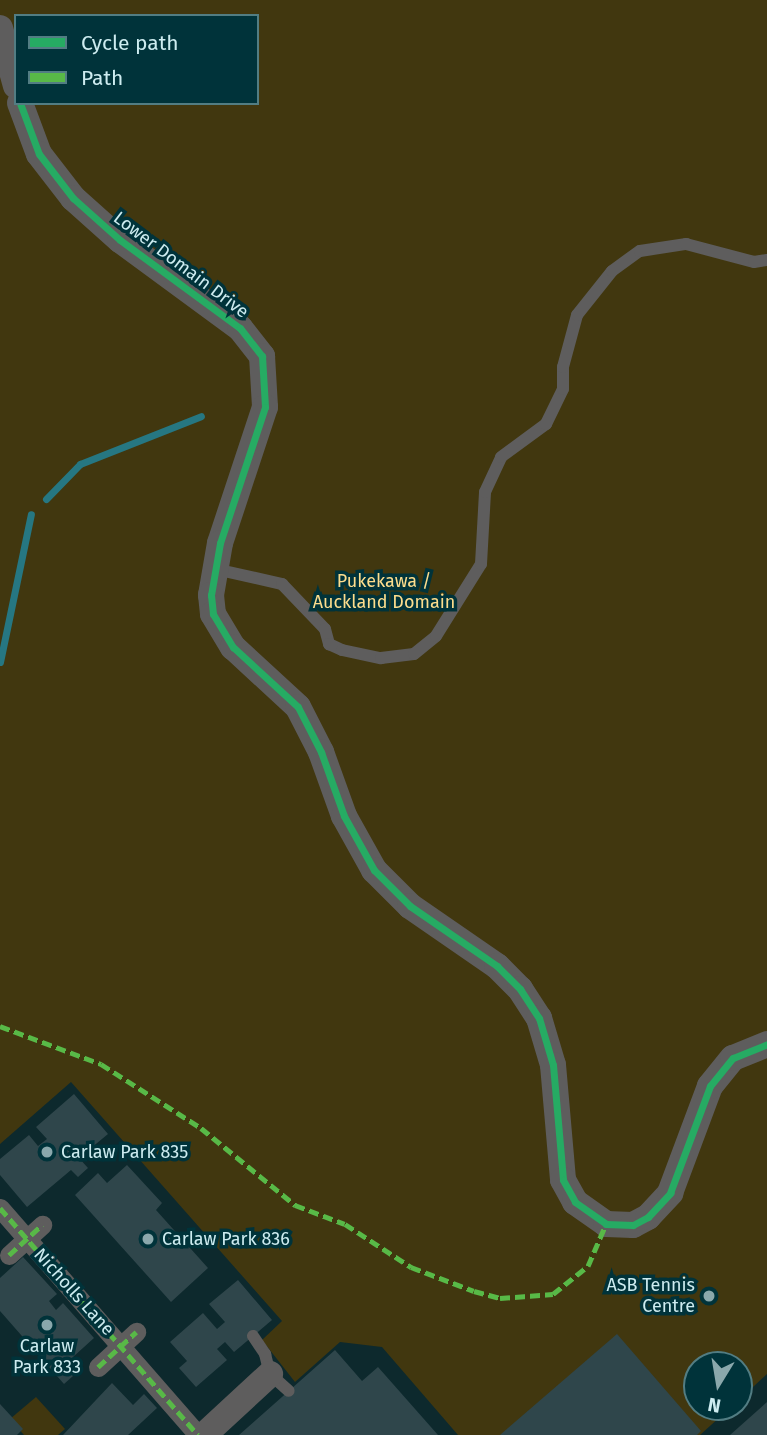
<!DOCTYPE html>
<style>
body{margin:0}
#map{position:relative;width:767px;height:1435px;overflow:hidden;background:#0d292d;font-family:"Fira Sans",sans-serif}
div>[style]{position:absolute}
.green>*{inset:0;background:#41370f}
.stream>*{height:7px;margin:-3.5px;padding:0 3.5px;transform-origin:3.5px;border-radius:3.5px;background:#267782}
.building>*{inset:0;background:#2f464b}
.service>*{height:12px;margin:-6px;padding:0 6px;transform-origin:6px;border-radius:6px;background:#5e5d5d}
.pedestrian>*{height:19px;margin:-9.5px;padding:0 9.5px;transform-origin:9.5px;border-radius:9.5px;background:#5e5d5d}
.minor>*{height:26px;margin:-13px;padding:0 13px;transform-origin:13px;border-radius:13px;background:#5e5d5d}
.quiet>*{height:5px;margin-top:-2.5px;transform-origin:0;background:repeating-linear-gradient(90deg,#58b947 0 10px,transparent 0 15px)}
.cycleway>*{height:7px;margin:-3.5px;padding:0 3.5px;transform-origin:3.5px;border-radius:3.5px;background:#26ab63}
.dots>*{width:19px;height:19px;translate:-50% -50%;box-sizing:border-box;border:4px solid #00333a;border-radius:50%}
span{translate:-50% -50%;white-space:nowrap;text-align:center;line-height:1.15;-webkit-text-stroke:7px #00333a;paint-order:stroke}
.street-label{font-size:18px;color:#cdecf0}
.park-label{font-size:18px;color:#fddd8d}
.poi-label{font-size:18px;color:#cdecf0}
.left{translate:0 -50%;text-align:left}
.right{translate:-100% -50%;text-align:right}
.legend{position:absolute;left:14px;top:14px;width:245px;height:91px;box-sizing:border-box;background:#00333a;border:2px solid #527d83;margin:0;padding:9px 12px;list-style:none;font-size:21px;color:#cdecf0}
.legend li{display:flex;align-items:center;gap:14px;height:35px}
.legend b{width:35px;border:2px solid #527d83}
.north{position:absolute;left:683px;top:1351px;width:70px;height:70px;box-sizing:border-box;background:#00333a;border:2px solid #527d83;border-radius:50%;rotate:191deg;font-size:19px;font-weight:700;line-height:28px;text-align:center;color:#cdecf0}
.north::after{content:'';display:block;margin:auto;width:24px;height:32px;background:#8aa8ac;clip-path:polygon(50% 0,100% 100%,50% 72%,0 100%)}
</style>
<div id="map">
<div class="green">
<div style="clip-path:polygon(evenodd,0 0,767px 0,767px 1374px,739px 1400px,739px 1365px,697px 1365px,697px 1407px,731px 1407px,700px 1435px,458px 1435px,382px 1347px,340px 1342px,295px 1382px,262px 1340px,282px 1321px,71px 1082px,0 1144px,0 0,16px 16px,257px 16px,257px 103px,16px 103px,16px 16px)"></div>
<div style="clip-path:polygon(36px 1397px,65px 1429px,58px 1435px,24px 1435px,10px 1419px)"></div>
</div>
<div class="stream">
<div style="left:46px;top:499px;width:49px;rotate:-45.8deg"></div>
<div style="left:80px;top:464px;width:130px;rotate:-21.6deg"></div>
<div style="left:0;top:662px;width:151px;rotate:-78.2deg"></div>
</div>
<div class="building">
<div style="clip-path:polygon(74px 1094px,108px 1134px,79px 1158px,88px 1168px,78px 1177px,71px 1170px,27px 1207px,0 1175px,0 1159px,29px 1135px,38px 1146px,47px 1139px,36px 1127px)"></div>
<div style="clip-path:polygon(127px 1165px,162px 1203px,156px 1210px,208px 1268px,171px 1302px,75px 1195px,98px 1173px,107px 1183px)"></div>
<div style="clip-path:polygon(23px 1257px,57px 1294px,49px 1301px,56px 1310px,63px 1303px,94px 1338px,73px 1357px,82px 1368px,64px 1384px,0 1311px,0 1278px)"></div>
<div style="clip-path:polygon(238px 1280px,272px 1320px,234px 1352px,225px 1342px,217px 1349px,227px 1360px,196px 1387px,179px 1368px,187px 1361px,170px 1342px,203px 1313px,217px 1329px,225px 1322px,209px 1304px)"></div>
<div style="clip-path:polygon(617px 1334px,701px 1431px,697px 1435px,500px 1435px)"></div>
<div style="clip-path:polygon(335px 1350px,362px 1381px,378px 1367px,438px 1435px,239px 1435px)"></div>
<div style="clip-path:polygon(112px 1383px,133px 1405px,144px 1394px,157px 1408px,128px 1435px,63px 1435px)"></div>
<div style="clip-path:polygon(767px 1402px,767px 1435px,730px 1435px)"></div>
<div style="clip-path:polygon(0 1404px,23px 1429px,17px 1435px,0 1435px)"></div>
</div>
<div class="service">
<div style="left:215px;top:569px;width:69px;rotate:12.6deg"></div>
<div style="left:282px;top:584px;width:62px;rotate:46.3deg"></div>
<div style="left:325px;top:629px;width:16px;rotate:75deg"></div>
<div style="left:329px;top:644px;width:14px;rotate:25deg"></div>
<div style="left:342px;top:650px;width:40px;rotate:12deg"></div>
<div style="left:381px;top:658px;width:33px;rotate:-7deg"></div>
<div style="left:414px;top:654px;width:28px;rotate:-39deg"></div>
<div style="left:436px;top:636px;width:85px;rotate:-58deg"></div>
<div style="left:481px;top:564px;width:72px;rotate:-86.8deg"></div>
<div style="left:485px;top:492px;width:38px;rotate:-65deg"></div>
<div style="left:501px;top:457px;width:56px;rotate:-36.3deg"></div>
<div style="left:546px;top:424px;width:39px;rotate:-64deg"></div>
<div style="left:563px;top:389px;width:22px;rotate:-90deg"></div>
<div style="left:563px;top:367px;width:54px;rotate:-74.9deg"></div>
<div style="left:577px;top:315px;width:56px;rotate:-51.5deg"></div>
<div style="left:612px;top:271px;width:34px;rotate:-36deg"></div>
<div style="left:640px;top:251px;width:47px;rotate:-8.7deg"></div>
<div style="left:686px;top:244px;width:70px;rotate:14.8deg"></div>
<div style="left:754px;top:262px;width:13px;rotate:-9deg"></div>
<div style="left:253px;top:1336px;width:22px;rotate:56deg"></div>
<div style="left:265px;top:1354px;width:21px;rotate:76deg"></div>
<div style="left:270px;top:1374px;width:25px;rotate:42deg"></div>
</div>
<div class="pedestrian">
<div style="left:0;top:1208px;width:301px;rotate:48.9deg"></div>
<div style="left:9px;top:1255px;width:45px;rotate:-42.3deg"></div>
<div style="left:98px;top:1367px;width:52px;rotate:-42.6deg"></div>
</div>
<div class="minor">
<div style="left:0;top:28px;width:60px;rotate:74.6deg"></div>
<div style="left:20px;top:103px;width:54px;rotate:69.6deg"></div>
<div style="left:39px;top:154px;width:56px;rotate:52.3deg"></div>
<div style="left:73px;top:198px;width:63px;rotate:41.8deg"></div>
<div style="left:120px;top:240px;width:149px;rotate:36.3deg"></div>
<div style="left:240px;top:328px;width:36px;rotate:52deg"></div>
<div style="left:262px;top:356px;width:51px;rotate:86.6deg"></div>
<div style="left:265px;top:407px;width:143px;rotate:108.3deg"></div>
<div style="left:220px;top:543px;width:53px;rotate:99.8deg"></div>
<div style="left:211px;top:595px;width:19px;rotate:84deg"></div>
<div style="left:213px;top:614px;width:39px;rotate:59deg"></div>
<div style="left:233px;top:647px;width:88px;rotate:42.7deg"></div>
<div style="left:298px;top:707px;width:51px;rotate:62.9deg"></div>
<div style="left:321px;top:752px;width:68px;rotate:70.2deg"></div>
<div style="left:344px;top:816px;width:62px;rotate:60.9deg"></div>
<div style="left:374px;top:870px;width:51px;rotate:45deg"></div>
<div style="left:410px;top:906px;width:106px;rotate:34.6deg"></div>
<div style="left:497px;top:966px;width:33px;rotate:45deg"></div>
<div style="left:520px;top:989px;width:35px;rotate:57deg"></div>
<div style="left:539px;top:1018px;width:49px;rotate:73.4deg"></div>
<div style="left:553px;top:1065px;width:115px;rotate:85deg"></div>
<div style="left:563px;top:1180px;width:25px;rotate:61deg"></div>
<div style="left:575px;top:1202px;width:38px;rotate:35deg"></div>
<div style="left:606px;top:1224px;width:27px;rotate:2deg"></div>
<div style="left:633px;top:1225px;width:17px;rotate:-28deg"></div>
<div style="left:648px;top:1217px;width:33px;rotate:-47deg"></div>
<div style="left:670px;top:1193px;width:114px;rotate:-69.5deg"></div>
<div style="left:710px;top:1086px;width:36px;rotate:-51deg"></div>
<div style="left:733px;top:1058px;width:37px;rotate:-22deg"></div>
<div style="left:204px;top:1435px;width:90px;rotate:-42.7deg"></div>
</div>
<div class="quiet">
<div style="left:0;top:1026px;width:108px;rotate:20.6deg"></div>
<div style="left:101px;top:1064px;width:119px;rotate:32.6deg"></div>
<div style="left:201px;top:1128px;width:122px;rotate:39.3deg"></div>
<div style="left:295px;top:1205px;width:53px;rotate:20.8deg"></div>
<div style="left:345px;top:1224px;width:79px;rotate:33.1deg"></div>
<div style="left:411px;top:1267px;width:67px;rotate:20.9deg"></div>
<div style="left:474px;top:1291px;width:27px;rotate:15deg"></div>
<div style="left:500px;top:1298px;width:53px;rotate:-4.3deg"></div>
<div style="left:553px;top:1294px;width:45px;rotate:-38.7deg"></div>
<div style="left:588px;top:1266px;width:46px;rotate:-66.8deg"></div>
<div style="left:0;top:1208px;width:301px;rotate:48.9deg"></div>
<div style="left:9px;top:1255px;width:45px;rotate:-42.3deg"></div>
<div style="left:98px;top:1367px;width:52px;rotate:-42.6deg"></div>
</div>
<div class="cycleway">
<div style="left:20px;top:103px;width:54px;rotate:69.6deg"></div>
<div style="left:39px;top:154px;width:56px;rotate:52.3deg"></div>
<div style="left:73px;top:198px;width:63px;rotate:41.8deg"></div>
<div style="left:120px;top:240px;width:149px;rotate:36.3deg"></div>
<div style="left:240px;top:328px;width:36px;rotate:52deg"></div>
<div style="left:262px;top:356px;width:51px;rotate:86.6deg"></div>
<div style="left:265px;top:407px;width:143px;rotate:108.3deg"></div>
<div style="left:220px;top:543px;width:53px;rotate:99.8deg"></div>
<div style="left:211px;top:595px;width:19px;rotate:84deg"></div>
<div style="left:213px;top:614px;width:39px;rotate:59deg"></div>
<div style="left:233px;top:647px;width:88px;rotate:42.7deg"></div>
<div style="left:298px;top:707px;width:51px;rotate:62.9deg"></div>
<div style="left:321px;top:752px;width:68px;rotate:70.2deg"></div>
<div style="left:344px;top:816px;width:62px;rotate:60.9deg"></div>
<div style="left:374px;top:870px;width:51px;rotate:45deg"></div>
<div style="left:410px;top:906px;width:106px;rotate:34.6deg"></div>
<div style="left:497px;top:966px;width:33px;rotate:45deg"></div>
<div style="left:520px;top:989px;width:35px;rotate:57deg"></div>
<div style="left:539px;top:1018px;width:49px;rotate:73.4deg"></div>
<div style="left:553px;top:1065px;width:115px;rotate:85deg"></div>
<div style="left:563px;top:1180px;width:25px;rotate:61deg"></div>
<div style="left:575px;top:1202px;width:38px;rotate:35deg"></div>
<div style="left:606px;top:1224px;width:27px;rotate:2deg"></div>
<div style="left:633px;top:1225px;width:17px;rotate:-28deg"></div>
<div style="left:648px;top:1217px;width:33px;rotate:-47deg"></div>
<div style="left:670px;top:1193px;width:114px;rotate:-69.5deg"></div>
<div style="left:710px;top:1086px;width:36px;rotate:-51deg"></div>
<div style="left:733px;top:1058px;width:37px;rotate:-22deg"></div>
</div>
<div class="dots">
<div style="left:47px;top:1152px;background:#8aa8ac"></div>
<div style="left:148px;top:1239px;background:#8aa8ac"></div>
<div style="left:709px;top:1296px;background:#8aa8ac"></div>
<div style="left:47px;top:1325px;background:#8aa8ac"></div>
</div>
<div class="street-label">
<span style="left:181px;top:265px;rotate:37deg">Lower Domain Drive</span>
<span style="left:74px;top:1292px;rotate:48deg">Nicholls Lane</span>
</div>
<div class="park-label">
<span style="left:384px;top:592px">Pukekawa /<br>Auckland Domain</span>
</div>
<div class="poi-label">
<span class="left" style="left:61px;top:1152px">Carlaw Park 835</span>
<span class="left" style="left:162px;top:1239px">Carlaw Park 836</span>
<span class="right" style="left:695px;top:1296px">ASB Tennis<br>Centre</span>
<span style="left:47px;top:1357px">Carlaw<br>Park 833</span>
</div>
<ul class="legend">
<li><b style="height:9px;background:#26ab63"></b>Cycle path</li>
<li><b style="height:9px;background:#58b947"></b>Path</li>
</ul>
<div class="north">N</div>
</div>
